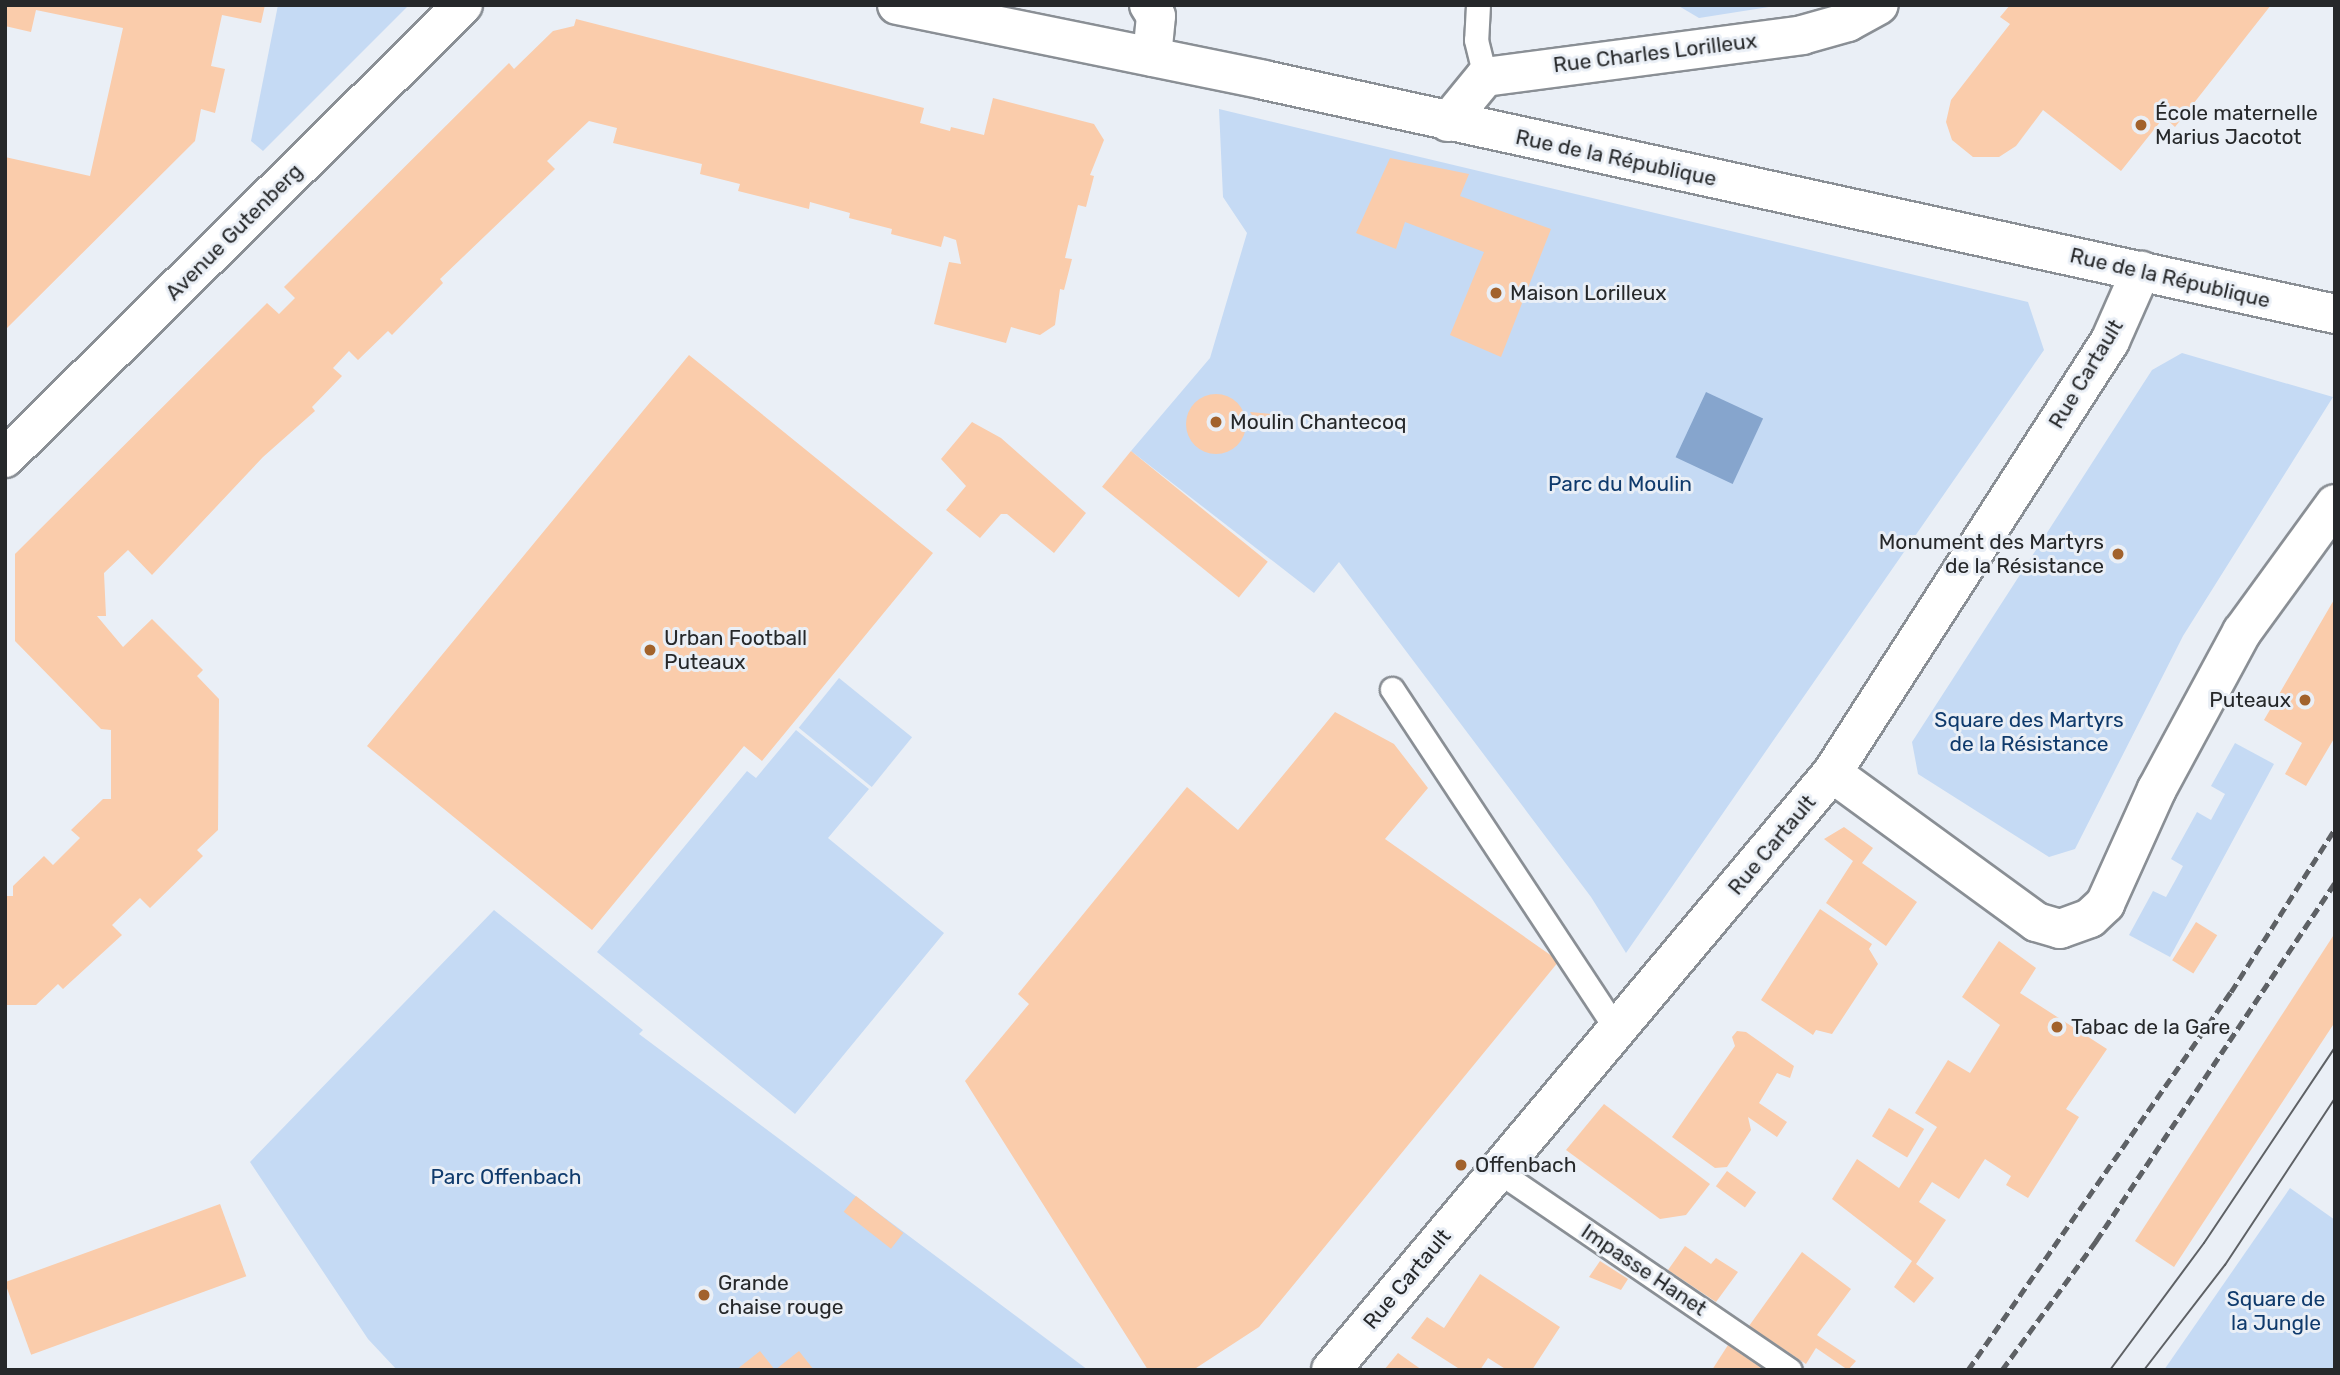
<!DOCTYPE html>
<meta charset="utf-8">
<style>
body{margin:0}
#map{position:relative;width:2340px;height:1375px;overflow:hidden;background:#eaeff6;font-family:Rubik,sans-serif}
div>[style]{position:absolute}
.green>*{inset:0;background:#c5daf4;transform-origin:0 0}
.water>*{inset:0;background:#86a5cd;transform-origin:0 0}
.building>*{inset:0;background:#faccab;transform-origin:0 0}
.round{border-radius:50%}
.roads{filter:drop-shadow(2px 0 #8a8f95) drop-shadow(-2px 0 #8a8f95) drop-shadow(0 2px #8a8f95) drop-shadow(0 -2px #8a8f95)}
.lane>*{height:23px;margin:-11.5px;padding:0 11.5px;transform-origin:11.5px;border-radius:11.5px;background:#fff}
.street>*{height:38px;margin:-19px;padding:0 19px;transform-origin:19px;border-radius:19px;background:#fff}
.secondary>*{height:38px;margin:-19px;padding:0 19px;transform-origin:19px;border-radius:19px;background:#fff}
.tram>*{height:2px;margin:-1px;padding:0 1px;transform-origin:1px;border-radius:1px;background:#5e6165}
.rail>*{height:5px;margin-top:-2.5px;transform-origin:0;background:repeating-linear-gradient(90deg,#5e6165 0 10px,transparent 0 15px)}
.dots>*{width:19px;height:19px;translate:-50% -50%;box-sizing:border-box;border:4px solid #eaeff6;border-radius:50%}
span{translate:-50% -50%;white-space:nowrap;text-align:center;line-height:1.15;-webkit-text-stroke:6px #eaeff6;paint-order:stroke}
.street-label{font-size:21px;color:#26282a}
.poi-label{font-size:21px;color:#26282a}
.left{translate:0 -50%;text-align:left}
.right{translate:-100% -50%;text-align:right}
.park-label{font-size:21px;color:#0f3a6c}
.frame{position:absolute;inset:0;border:7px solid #26282a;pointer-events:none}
</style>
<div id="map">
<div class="green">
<div style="clip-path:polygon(278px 5px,409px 5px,263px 151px,251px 141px)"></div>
<div style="clip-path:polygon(1677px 5px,1781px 5px,1699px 18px)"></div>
<div style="clip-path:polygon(1219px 109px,2028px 302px,2044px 350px,1626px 953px,1591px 897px,1339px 562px,1314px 593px,1131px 451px,1210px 358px,1247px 233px,1223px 197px)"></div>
<div style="clip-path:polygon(2182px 353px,2333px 397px,2183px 636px,2075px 849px,2049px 857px,1918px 774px,1912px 742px,2152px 370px)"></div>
<div style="left:839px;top:678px;width:94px;height:64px;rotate:39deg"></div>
<div style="clip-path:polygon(796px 730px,869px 789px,828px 838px,944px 933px,795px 1114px,597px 952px,747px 771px,756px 778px)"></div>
<div style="clip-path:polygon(2235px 743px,2274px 764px,2170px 957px,2129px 935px,2153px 891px,2166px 897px,2175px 881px,2183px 866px,2171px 859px,2197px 812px,2211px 820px,2225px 794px,2211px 786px)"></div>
<div style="clip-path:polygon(494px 910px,643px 1030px,639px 1034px,1088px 1370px,397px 1370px,368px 1339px,250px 1162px)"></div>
<div style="clip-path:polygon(2290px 1188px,2335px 1220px,2335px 1370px,2164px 1370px)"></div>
</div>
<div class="water">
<div style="left:1706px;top:392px;width:63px;height:72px;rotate:25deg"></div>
</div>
<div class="building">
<div style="clip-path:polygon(5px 5px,265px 5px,261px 23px,222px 15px,211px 66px,225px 69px,215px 113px,201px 109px,195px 141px,5px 330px,5px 157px,90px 176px,123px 28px,36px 10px,31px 32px,5px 26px)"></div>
<div style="clip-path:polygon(2010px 5px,2271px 5px,2175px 127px,2164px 117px,2121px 171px,2043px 110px,2016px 146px,1999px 157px,1973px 157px,1952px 140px,1946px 122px,1951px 100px,2010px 24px,2000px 17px)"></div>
<div style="clip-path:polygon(576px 19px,924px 108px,920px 123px,950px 131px,951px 127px,984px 135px,993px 98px,1094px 124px,1104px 140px,1090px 175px,1094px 176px,1086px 207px,1078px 205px,1065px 258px,1072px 259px,1064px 290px,1060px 289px,1055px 325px,1040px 335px,1011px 327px,1006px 343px,934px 324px,949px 262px,961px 264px,956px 240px,944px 236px,941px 247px,891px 234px,892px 229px,849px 218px,850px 213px,810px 202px,809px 209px,738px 191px,740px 184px,700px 174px,702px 164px,613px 143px,617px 128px,589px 121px,547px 161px,555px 169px,440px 279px,443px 283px,392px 335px,388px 331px,358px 360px,349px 351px,333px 368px,342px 376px,312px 407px,315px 411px,263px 457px,152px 575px,128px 550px,104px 573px,106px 616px,97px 616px,123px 647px,152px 619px,203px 670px,197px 676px,219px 699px,218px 830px,197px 850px,203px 856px,150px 908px,140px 898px,112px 925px,122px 935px,63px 989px,58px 984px,36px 1005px,5px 1005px,5px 896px,13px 896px,13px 886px,44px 856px,53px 865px,80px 838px,71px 830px,103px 799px,111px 799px,111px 730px,101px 729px,15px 641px,15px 554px,267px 303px,279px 314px,295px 298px,284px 287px,509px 63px,514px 69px,553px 31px,574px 26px)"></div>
<div style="clip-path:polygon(1390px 158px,1469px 174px,1460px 196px,1551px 229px,1501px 357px,1450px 335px,1484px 252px,1405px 222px,1396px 249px,1356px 233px)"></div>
<div style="clip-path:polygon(689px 355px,933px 553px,762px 761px,744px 746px,592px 930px,367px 746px)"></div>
<div class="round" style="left:1186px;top:394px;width:60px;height:60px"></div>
<div style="clip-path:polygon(1250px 412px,1285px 415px,1284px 423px,1255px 420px)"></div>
<div style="clip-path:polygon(972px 422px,1001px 438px,1086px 513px,1054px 553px,1007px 514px,1001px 514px,980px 538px,946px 510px,966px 486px,941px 459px)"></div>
<div style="left:1131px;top:451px;width:176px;height:46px;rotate:39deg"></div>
<div style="clip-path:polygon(2335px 598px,2335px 737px,2306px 786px,2285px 774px,2302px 743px,2264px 720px)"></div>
<div style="clip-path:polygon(1335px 712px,1394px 744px,1428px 788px,1385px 839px,1559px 961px,1259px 1327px,1193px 1370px,1148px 1370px,965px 1081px,1029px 1004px,1018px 994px,1187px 787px,1238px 830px)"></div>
<div style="clip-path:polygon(1844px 827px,1873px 848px,1862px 863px,1917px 902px,1886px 946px,1826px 903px,1853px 861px,1824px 839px)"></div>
<div style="clip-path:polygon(1820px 909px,1872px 944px,1869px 949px,1878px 964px,1832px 1034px,1816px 1030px,1813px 1035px,1761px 1000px)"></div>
<div style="left:2196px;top:922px;width:25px;height:45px;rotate:32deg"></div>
<div style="clip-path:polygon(2335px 933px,2335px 1022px,2174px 1267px,2135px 1241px)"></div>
<div style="clip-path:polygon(1999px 941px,2036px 968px,2020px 993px,2107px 1049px,2066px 1109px,2079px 1117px,2028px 1198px,2006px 1185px,2011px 1176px,1985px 1159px,1959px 1199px,1932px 1182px,1919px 1202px,1946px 1220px,1916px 1264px,1934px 1278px,1914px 1303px,1894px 1287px,1912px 1261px,1832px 1199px,1857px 1159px,1899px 1188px,1937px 1127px,1915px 1113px,1948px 1060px,1970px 1073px,2000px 1025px,1962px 997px)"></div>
<div style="clip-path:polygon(1737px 1031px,1746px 1032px,1794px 1066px,1790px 1078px,1777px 1073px,1759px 1103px,1787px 1122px,1777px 1137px,1748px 1117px,1751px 1130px,1727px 1167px,1715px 1168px,1672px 1137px,1735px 1046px,1732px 1037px)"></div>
<div style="clip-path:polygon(1604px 1104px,1710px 1184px,1686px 1215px,1660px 1219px,1566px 1150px)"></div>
<div style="left:1889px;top:1108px;width:41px;height:33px;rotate:31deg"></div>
<div style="left:1727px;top:1171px;width:36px;height:19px;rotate:36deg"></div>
<div style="left:856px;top:1196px;width:60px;height:20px;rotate:38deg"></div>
<div style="left:220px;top:1204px;width:77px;height:229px;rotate:70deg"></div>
<div style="clip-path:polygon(1685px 1246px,1711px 1264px,1716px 1258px,1738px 1272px,1716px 1302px,1668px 1270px)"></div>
<div style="clip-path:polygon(1802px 1252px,1851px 1289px,1817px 1335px,1856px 1361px,1848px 1370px,1816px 1348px,1806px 1364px,1749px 1326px)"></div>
<div style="clip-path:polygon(1600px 1261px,1628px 1279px,1621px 1290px,1589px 1277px)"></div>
<div style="clip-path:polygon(1480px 1274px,1560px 1327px,1532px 1370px,1507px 1370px,1488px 1358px,1480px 1370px,1461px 1370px,1411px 1338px,1427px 1317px,1444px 1328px)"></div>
<div style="clip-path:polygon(1728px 1345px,1764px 1370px,1712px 1370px)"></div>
<div style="clip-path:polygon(760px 1351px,775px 1370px,799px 1351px,814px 1370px,736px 1370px)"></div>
<div style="clip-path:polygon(1398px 1353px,1422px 1370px,1384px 1370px)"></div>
</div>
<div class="roads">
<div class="lane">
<div style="left:1478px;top:5px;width:35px;rotate:93deg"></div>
<div style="left:1476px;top:40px;width:38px;rotate:76deg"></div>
<div style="left:1392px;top:689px;width:407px;rotate:56.6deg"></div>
<div style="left:1498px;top:1171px;width:353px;rotate:34.3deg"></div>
</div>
<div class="street">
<div style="left:1149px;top:5px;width:13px;rotate:58deg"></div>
<div style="left:1156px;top:16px;width:41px;rotate:95.6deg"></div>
<div style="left:1448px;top:122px;width:58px;rotate:-50.6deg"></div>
<div style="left:1485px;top:77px;width:320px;rotate:-7.5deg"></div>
<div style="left:1802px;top:35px;width:48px;rotate:-15.8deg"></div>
<div style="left:1848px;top:22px;width:35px;rotate:-29deg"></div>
<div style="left:5px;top:458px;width:644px;rotate:-44.69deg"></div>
<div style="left:1832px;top:773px;width:253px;rotate:36.1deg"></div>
<div style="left:2036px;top:922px;width:25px;rotate:16deg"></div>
<div style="left:2060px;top:929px;width:32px;rotate:-20deg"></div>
<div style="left:2090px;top:918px;width:21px;rotate:-43deg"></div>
<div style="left:2105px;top:904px;width:126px;rotate:-65.7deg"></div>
<div style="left:2157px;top:789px;width:179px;rotate:-61.6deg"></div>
<div style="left:2242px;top:632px;width:158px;rotate:-54deg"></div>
<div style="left:1331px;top:1370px;width:779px;rotate:-50deg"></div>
<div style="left:1832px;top:773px;width:514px;rotate:-57.24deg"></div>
<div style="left:2110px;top:341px;width:77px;rotate:-66.1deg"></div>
</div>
<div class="secondary">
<div style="left:897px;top:5px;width:375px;rotate:11.5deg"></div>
<div style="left:1264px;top:80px;width:1096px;rotate:12.32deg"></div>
</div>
</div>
<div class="tram">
<div style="left:2110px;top:1370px;width:158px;rotate:-53.5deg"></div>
<div style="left:2204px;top:1243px;width:236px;rotate:-56.2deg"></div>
<div style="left:2144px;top:1370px;width:133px;rotate:-52.4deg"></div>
<div style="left:2225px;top:1265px;width:200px;rotate:-56.6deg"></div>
</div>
<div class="rail">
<div style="left:1968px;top:1370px;width:460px;rotate:-55.2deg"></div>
<div style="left:2231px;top:992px;width:193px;rotate:-57.5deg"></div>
<div style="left:2002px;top:1370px;width:160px;rotate:-53.9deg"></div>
<div style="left:2096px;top:1241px;width:430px;rotate:-56.3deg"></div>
</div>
<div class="dots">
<div style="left:2141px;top:125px;background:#a2622c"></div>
<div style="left:1496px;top:293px;background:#a2622c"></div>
<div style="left:1216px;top:422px;background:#a2622c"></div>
<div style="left:2118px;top:554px;background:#a2622c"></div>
<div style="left:650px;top:650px;background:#a2622c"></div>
<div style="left:2305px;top:700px;background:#a2622c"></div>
<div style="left:2057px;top:1027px;background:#a2622c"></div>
<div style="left:1461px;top:1165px;background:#a2622c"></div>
<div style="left:704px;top:1295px;background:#a2622c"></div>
</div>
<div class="street-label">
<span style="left:1655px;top:53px;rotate:-7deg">Rue Charles Lorilleux</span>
<span style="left:1616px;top:158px;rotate:12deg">Rue de la République</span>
<span style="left:234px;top:232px;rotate:-45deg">Avenue Gutenberg</span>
<span style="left:2170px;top:278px;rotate:13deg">Rue de la République</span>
<span style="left:2086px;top:374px;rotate:-59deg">Rue Cartault</span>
<span style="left:1772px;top:845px;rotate:-50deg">Rue Cartault</span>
<span style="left:1644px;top:1270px;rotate:34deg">Impasse Hanet</span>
<span style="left:1407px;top:1279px;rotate:-50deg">Rue Cartault</span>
</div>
<div class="poi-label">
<span class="left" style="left:2155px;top:125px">École maternelle<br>Marius Jacotot</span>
<span class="left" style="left:1510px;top:293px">Maison Lorilleux</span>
<span class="left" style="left:1230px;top:422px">Moulin Chantecoq</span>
<span class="right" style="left:2104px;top:554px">Monument des Martyrs<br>de la Résistance</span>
<span class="left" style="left:664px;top:650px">Urban Football<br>Puteaux</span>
<span class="right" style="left:2291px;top:700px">Puteaux</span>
<span class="left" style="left:2071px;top:1027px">Tabac de la Gare</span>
<span class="left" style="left:1475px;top:1165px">Offenbach</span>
<span class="left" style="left:718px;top:1295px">Grande<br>chaise rouge</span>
</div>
<div class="park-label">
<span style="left:1620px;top:484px">Parc du Moulin</span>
<span style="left:2029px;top:732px">Square des Martyrs<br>de la Résistance</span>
<span style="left:506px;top:1177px">Parc Offenbach</span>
<span style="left:2276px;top:1311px">Square de<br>la Jungle</span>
</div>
<div class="frame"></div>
</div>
